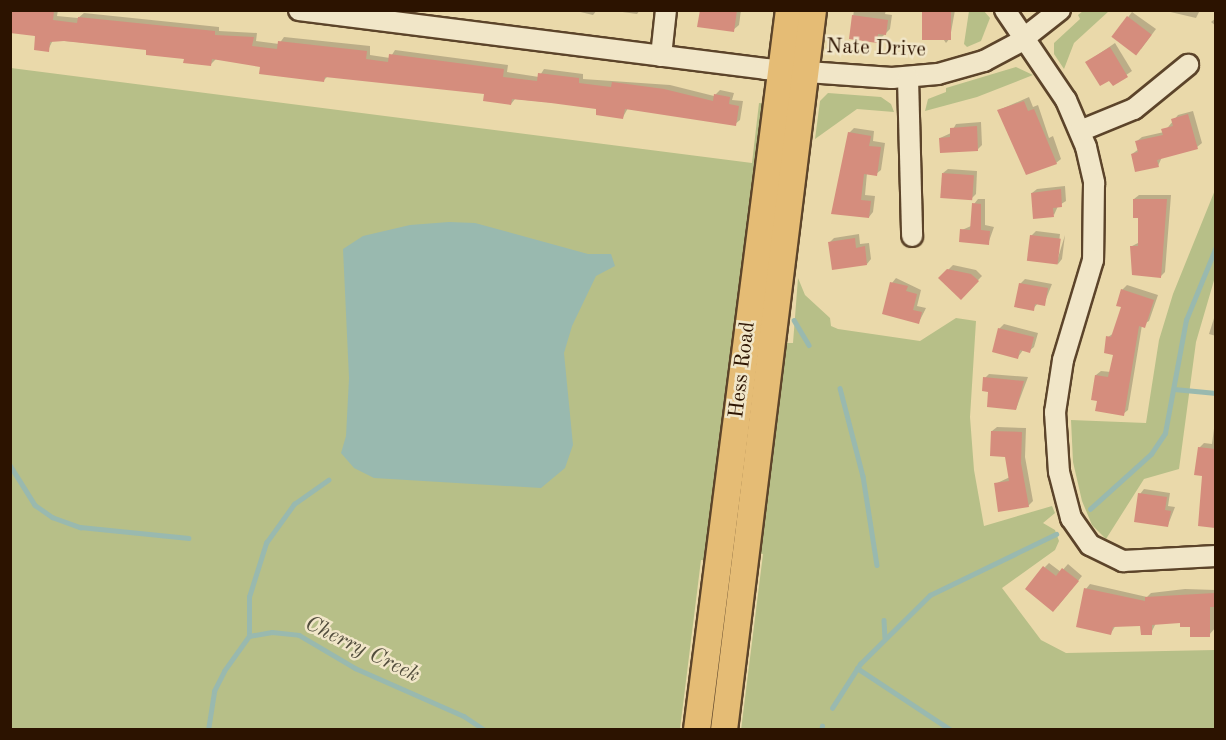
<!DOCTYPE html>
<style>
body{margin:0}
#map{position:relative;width:1226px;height:740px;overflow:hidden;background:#ead9aa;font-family:"Old Standard TT",serif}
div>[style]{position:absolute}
.green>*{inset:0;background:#b7bf88}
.water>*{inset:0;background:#99b9af}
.shadow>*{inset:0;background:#0003}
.stream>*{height:4.5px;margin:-2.25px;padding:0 2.25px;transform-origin:2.25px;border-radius:2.25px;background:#99b9af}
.building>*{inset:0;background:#d58d7d;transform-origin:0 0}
.roads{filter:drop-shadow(2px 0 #5c442a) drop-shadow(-2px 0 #5c442a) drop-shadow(0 2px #5c442a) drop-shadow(0 -2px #5c442a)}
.minor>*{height:20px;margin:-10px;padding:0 10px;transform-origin:10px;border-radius:10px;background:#f1e6c8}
.major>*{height:26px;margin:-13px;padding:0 13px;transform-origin:13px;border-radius:13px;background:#e5bc75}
span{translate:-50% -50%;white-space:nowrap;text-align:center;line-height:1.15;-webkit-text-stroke:5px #f1e6c8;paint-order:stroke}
.street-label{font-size:21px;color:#2c1300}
.water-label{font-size:22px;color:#524d3d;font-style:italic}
.frame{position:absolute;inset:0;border:12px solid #2c1300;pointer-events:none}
</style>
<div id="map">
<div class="green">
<div style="clip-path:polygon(969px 11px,984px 11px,990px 18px,981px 41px,967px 47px,964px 44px)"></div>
<div style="clip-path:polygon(1083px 11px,1109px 11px,1074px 43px,1064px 69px,1054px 54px,1054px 43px,1080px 19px,1078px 15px)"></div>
<div style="clip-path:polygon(1016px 67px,1033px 75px,977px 97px,925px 111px,928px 99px,946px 92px,946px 88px)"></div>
<div style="clip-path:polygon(11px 68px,752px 163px,759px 103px,768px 104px,709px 560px,701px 560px,680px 729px,11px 730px)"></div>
<div style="clip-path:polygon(828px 93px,881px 97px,891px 104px,894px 112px,857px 109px,815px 139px,820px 101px)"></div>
<div style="clip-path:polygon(1215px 190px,1215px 277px,1196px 342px,1179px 469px,1144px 479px,1106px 539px,1092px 525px,1082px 501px,1073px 462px,1071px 420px,1146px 423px,1159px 340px,1173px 294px)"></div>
<div style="clip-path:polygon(798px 278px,805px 295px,830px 318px,831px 326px,838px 329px,920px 341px,956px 318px,976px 321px,970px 417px,974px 470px,984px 526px,1052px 506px,1055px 513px,1043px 523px,1055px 530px,1059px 541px,1055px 550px,1002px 588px,1041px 640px,1066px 653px,1215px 650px,1215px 729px,741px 730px,763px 554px,756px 553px,781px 343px,793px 343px)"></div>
</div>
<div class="water">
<div style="clip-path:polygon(449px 222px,475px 223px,588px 254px,611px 254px,615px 266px,596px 276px,572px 326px,564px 353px,573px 445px,565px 468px,541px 488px,374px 478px,354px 468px,341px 453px,346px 436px,349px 378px,343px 249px,363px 236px,410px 225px)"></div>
</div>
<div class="shadow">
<div style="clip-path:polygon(10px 10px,58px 10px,57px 16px,78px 18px,84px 13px,219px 27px,219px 31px,257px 33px,256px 41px,279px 44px,284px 37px,370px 46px,370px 55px,390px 58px,395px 50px,508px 65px,507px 72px,539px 77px,544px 69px,583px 74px,583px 79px,670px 85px,714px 96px,720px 90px,734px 93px,732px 100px,743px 101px,740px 120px,735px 124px,628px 108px,623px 117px,598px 107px,515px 99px,511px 104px,486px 92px,328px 76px,324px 80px,262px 65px,216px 59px,211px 64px,148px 48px,53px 40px,48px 50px)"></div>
<div style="clip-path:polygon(572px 10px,597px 10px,593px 15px)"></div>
<div style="clip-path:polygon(608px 10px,640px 10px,637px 14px)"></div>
<div style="clip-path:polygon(701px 10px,741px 10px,739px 25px,733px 30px)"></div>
<div style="clip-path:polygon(854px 10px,886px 10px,885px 14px,892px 15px,890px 29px,877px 42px,850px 38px)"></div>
<div style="clip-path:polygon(923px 10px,955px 10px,950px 38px,946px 43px)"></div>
<div style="clip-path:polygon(1162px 10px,1200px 10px,1196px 18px)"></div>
<div style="clip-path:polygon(1132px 12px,1156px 29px,1141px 49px,1113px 37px)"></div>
<div style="clip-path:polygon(1216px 18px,1216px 26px,1211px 22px)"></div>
<div style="clip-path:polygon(1115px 43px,1132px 71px,1113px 84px,1087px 62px)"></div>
<div style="clip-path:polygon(1029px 97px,1033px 107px,1038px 105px,1049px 138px,1053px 136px,1061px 159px,1056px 163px,999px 110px)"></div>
<div style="clip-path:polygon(1193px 111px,1202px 143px,1197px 147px,1162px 157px,1158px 166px,1132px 154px,1139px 149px,1137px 141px,1142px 137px,1164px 132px,1178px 115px)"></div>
<div style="clip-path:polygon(981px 122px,982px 145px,977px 150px,940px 138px,951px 133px,956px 124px)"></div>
<div style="clip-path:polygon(854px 128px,874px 131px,873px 141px,885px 143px,881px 170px,876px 174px,867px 173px,865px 195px,875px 196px,873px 212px,869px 217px,833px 213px,849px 133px)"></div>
<div style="clip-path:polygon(948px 169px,977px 171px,976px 194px,971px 199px,943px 173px)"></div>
<div style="clip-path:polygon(1065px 186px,1066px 201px,1058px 206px,1054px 215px,1032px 193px,1037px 189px)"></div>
<div style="clip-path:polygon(1139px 195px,1171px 195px,1165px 272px,1161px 276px,1132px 246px,1140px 242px,1140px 216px,1134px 199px)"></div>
<div style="clip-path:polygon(978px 199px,985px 199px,985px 225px,994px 227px,988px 244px,962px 230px,971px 226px,974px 204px)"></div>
<div style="clip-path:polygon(1036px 231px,1060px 234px,1057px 261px,1065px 235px,1062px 259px,1058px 264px,1031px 236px)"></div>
<div style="clip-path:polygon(859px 234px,860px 244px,869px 243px,871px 259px,867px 264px,830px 242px,834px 238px)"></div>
<div style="clip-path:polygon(953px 265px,976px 270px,982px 276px,961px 298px,940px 278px)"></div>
<div style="clip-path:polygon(896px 278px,921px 290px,917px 306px,926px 308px,919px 322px,892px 283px)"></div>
<div style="clip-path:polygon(1025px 279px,1052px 284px,1044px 304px,1038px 303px,1033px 309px,1020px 284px)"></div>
<div style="clip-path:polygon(1127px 285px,1158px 295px,1149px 321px,1142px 325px,1128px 410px,1123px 414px,1099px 400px,1096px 375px,1101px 371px,1111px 372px,1114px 353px,1108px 337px,1114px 333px,1122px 306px,1122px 290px)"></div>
<div style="clip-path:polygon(1216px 312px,1216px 336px,1209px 334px)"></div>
<div style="clip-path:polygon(1004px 324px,1038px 333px,1034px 347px,1029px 351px,1023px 350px,1018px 357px,999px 329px)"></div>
<div style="clip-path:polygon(989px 374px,1028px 377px,1016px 409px,990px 391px,985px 378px)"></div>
<div style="clip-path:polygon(1216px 413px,1216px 526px,1199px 525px,1204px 475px,1199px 448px,1204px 443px,1212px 444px)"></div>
<div style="clip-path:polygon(997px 427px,1026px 428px,1025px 457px,1033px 501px,1028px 506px,995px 484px,1010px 477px,1006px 455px,992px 431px)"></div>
<div style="clip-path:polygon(1144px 489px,1170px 493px,1168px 506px,1175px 507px,1168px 525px,1140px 494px)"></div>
<div style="clip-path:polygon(1049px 563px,1061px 572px,1068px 564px,1082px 576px,1058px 606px,1045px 567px)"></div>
<div style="clip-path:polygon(1090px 584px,1147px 597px,1151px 593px,1185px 589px,1216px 590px,1216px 627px,1209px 635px,1181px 622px,1156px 623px,1151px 633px,1142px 625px,1116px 625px,1111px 633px,1086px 589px)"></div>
</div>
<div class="stream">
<div style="left:794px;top:320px;width:29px;rotate:59deg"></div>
<div style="left:840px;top:388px;width:91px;rotate:75.4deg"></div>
<div style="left:863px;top:476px;width:90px;rotate:81.1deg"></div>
<div style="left:1174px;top:389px;width:42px;rotate:5.4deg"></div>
<div style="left:10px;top:465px;width:47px;rotate:58deg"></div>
<div style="left:35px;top:505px;width:21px;rotate:35deg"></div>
<div style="left:52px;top:517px;width:30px;rotate:20deg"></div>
<div style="left:80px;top:527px;width:109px;rotate:5.8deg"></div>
<div style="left:1090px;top:509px;width:82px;rotate:-42deg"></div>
<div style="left:1151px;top:454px;width:25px;rotate:-56deg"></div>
<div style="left:1165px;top:433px;width:115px;rotate:-79.5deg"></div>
<div style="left:1186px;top:320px;width:79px;rotate:-67.7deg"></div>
<div style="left:884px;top:620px;width:17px;rotate:87deg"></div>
<div style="left:249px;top:636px;width:39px;rotate:-90deg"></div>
<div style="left:249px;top:597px;width:57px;rotate:-72.5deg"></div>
<div style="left:266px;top:543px;width:48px;rotate:-54.3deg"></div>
<div style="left:294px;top:504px;width:42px;rotate:-35.2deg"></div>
<div style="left:857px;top:668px;width:113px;rotate:33.4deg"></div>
<div style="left:832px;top:708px;width:52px;rotate:-57.5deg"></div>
<div style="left:860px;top:664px;width:98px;rotate:-44.6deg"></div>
<div style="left:930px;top:595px;width:140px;rotate:-25.8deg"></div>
<div style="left:208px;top:730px;width:39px;rotate:-81deg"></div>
<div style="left:214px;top:691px;width:22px;rotate:-63deg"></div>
<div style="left:224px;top:671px;width:43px;rotate:-54.5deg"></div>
<div style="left:249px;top:636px;width:23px;rotate:-10deg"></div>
<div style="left:272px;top:632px;width:27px;rotate:6deg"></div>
<div style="left:299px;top:635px;width:65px;rotate:30.5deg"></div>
<div style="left:355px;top:668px;width:119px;rotate:23.8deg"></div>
<div style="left:464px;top:716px;width:25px;rotate:34deg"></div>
<div style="left:821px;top:730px;width:4px;rotate:-76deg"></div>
</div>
<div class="building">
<div style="clip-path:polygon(10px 10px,54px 11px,53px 20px,77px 23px,78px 17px,215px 31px,215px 35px,254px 37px,252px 46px,277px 49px,278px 41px,367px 51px,366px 59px,388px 62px,389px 54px,488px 67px,504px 69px,503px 77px,537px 81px,538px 73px,579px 78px,579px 83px,611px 87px,612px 82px,664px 89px,713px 101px,714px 94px,730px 97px,729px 104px,739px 106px,736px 126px,625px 109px,623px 119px,596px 115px,596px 109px,551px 103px,512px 99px,511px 105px,483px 101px,484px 94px,325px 77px,324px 82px,259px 74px,260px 67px,212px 59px,211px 66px,183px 63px,184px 59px,146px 55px,146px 50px,64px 41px,50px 42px,49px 52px,34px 50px,35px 36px,10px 33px)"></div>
<div style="clip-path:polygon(700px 10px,737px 10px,734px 32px,697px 27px)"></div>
<div style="left:922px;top:10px;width:29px;height:30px"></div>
<div style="clip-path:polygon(852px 15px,888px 20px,886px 35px,878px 34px,877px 43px,849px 39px)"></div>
<div style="left:1127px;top:16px;width:31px;height:26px;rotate:37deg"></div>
<div style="clip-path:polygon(1110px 47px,1128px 77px,1113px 86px,1109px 81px,1100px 86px,1085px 62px)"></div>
<div style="clip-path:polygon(1024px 101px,1028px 111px,1034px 109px,1057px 164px,1026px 175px,997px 110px)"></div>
<div style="clip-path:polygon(1188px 114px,1198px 149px,1157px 160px,1159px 167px,1135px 172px,1131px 154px,1138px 152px,1135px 141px,1163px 135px,1161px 129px,1173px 126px,1171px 119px)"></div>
<div style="clip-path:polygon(977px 126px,978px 151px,940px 153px,939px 138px,950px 137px,950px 128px)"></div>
<div style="clip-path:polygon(848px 132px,871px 136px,869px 146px,881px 147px,877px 176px,864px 174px,861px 200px,871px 201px,869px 218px,831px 214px)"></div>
<div style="left:942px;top:173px;width:32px;height:25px;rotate:4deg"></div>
<div style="clip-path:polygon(1061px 189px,1062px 207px,1053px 208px,1054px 217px,1033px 219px,1031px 193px)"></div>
<div style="clip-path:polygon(1133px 199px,1167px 199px,1161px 278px,1132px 275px,1130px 246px,1138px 246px,1138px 218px,1133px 218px)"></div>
<div style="clip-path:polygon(972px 203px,981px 204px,981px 230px,990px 231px,989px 245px,959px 242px,960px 229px,970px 230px)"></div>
<div style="left:1030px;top:235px;width:31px;height:26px;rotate:7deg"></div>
<div style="clip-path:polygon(855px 238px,856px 248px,865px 246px,867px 265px,832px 270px,828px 242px)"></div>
<div style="clip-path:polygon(947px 269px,971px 274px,979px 281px,961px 300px,938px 278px)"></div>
<div style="clip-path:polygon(890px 282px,908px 286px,906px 291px,917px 294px,913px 310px,922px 312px,919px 324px,882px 314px)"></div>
<div style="clip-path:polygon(1019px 283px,1048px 288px,1045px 306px,1035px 304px,1034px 311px,1014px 307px)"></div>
<div style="clip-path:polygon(1121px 289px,1154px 300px,1145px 328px,1139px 326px,1124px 416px,1095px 411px,1097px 401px,1091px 400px,1095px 375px,1108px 377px,1113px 355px,1104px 353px,1106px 336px,1111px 337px,1121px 307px,1116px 306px)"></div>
<div style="clip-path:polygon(998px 328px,1034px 337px,1030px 353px,1020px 350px,1018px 359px,992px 352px)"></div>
<div style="clip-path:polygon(983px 377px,1024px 381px,1016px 410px,987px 407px,988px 392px,982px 391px)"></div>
<div style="clip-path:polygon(991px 431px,1022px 432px,1021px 463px,1029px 507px,998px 512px,994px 483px,1009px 481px,1005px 457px,990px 456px)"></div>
<div style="clip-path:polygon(1198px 447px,1215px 449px,1215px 528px,1198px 526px,1202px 476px,1194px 475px)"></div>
<div style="clip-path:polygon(1138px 493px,1167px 497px,1165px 510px,1171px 511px,1168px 527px,1134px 522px)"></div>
<div style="clip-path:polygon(1043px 566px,1056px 576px,1062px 568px,1079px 581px,1053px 612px,1025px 589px)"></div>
<div style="clip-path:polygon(1084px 588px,1145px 601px,1145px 597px,1215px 593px,1215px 607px,1210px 607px,1210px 637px,1190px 637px,1190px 627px,1180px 627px,1180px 623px,1152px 625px,1152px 635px,1141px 635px,1140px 626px,1113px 627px,1111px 635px,1076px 627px)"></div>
</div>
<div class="roads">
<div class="minor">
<div style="left:299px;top:10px;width:470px;rotate:7.2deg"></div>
<div style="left:765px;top:69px;width:127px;rotate:4.1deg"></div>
<div style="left:892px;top:78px;width:46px;rotate:-5deg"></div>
<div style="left:938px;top:74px;width:48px;rotate:-15.8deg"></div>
<div style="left:984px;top:61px;width:40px;rotate:-28deg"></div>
<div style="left:1019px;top:42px;width:52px;rotate:-38deg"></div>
<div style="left:1005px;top:10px;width:109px;rotate:55.9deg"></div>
<div style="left:1066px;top:100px;width:51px;rotate:66.9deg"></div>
<div style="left:1086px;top:147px;width:37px;rotate:77deg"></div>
<div style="left:1094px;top:183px;width:77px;rotate:90.7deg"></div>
<div style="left:1093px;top:260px;width:104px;rotate:106.7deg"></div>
<div style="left:1063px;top:360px;width:53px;rotate:98.7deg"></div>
<div style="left:1055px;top:412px;width:60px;rotate:86.2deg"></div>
<div style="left:1059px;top:472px;width:48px;rotate:75.4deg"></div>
<div style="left:1071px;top:518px;width:33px;rotate:55deg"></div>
<div style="left:1090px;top:545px;width:37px;rotate:26deg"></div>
<div style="left:1123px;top:561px;width:93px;rotate:-3.1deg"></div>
<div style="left:661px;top:56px;width:46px;rotate:-83.8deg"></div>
<div style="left:908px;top:78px;width:158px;rotate:88.5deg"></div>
<div style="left:1080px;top:131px;width:58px;rotate:-22.2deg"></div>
<div style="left:1134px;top:109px;width:70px;rotate:-39.2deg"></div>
</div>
<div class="major">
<div style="left:697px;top:730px;width:726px;rotate:-82.72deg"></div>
<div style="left:724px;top:730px;width:725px;rotate:-82.95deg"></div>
</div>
</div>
<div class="street-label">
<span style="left:876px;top:49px;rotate:2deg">Nate Drive</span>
<span style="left:743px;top:370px;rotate:-83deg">Hess Road</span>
</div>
<div class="water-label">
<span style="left:362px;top:650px;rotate:26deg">Cherry Creek</span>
</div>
<div class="frame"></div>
</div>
